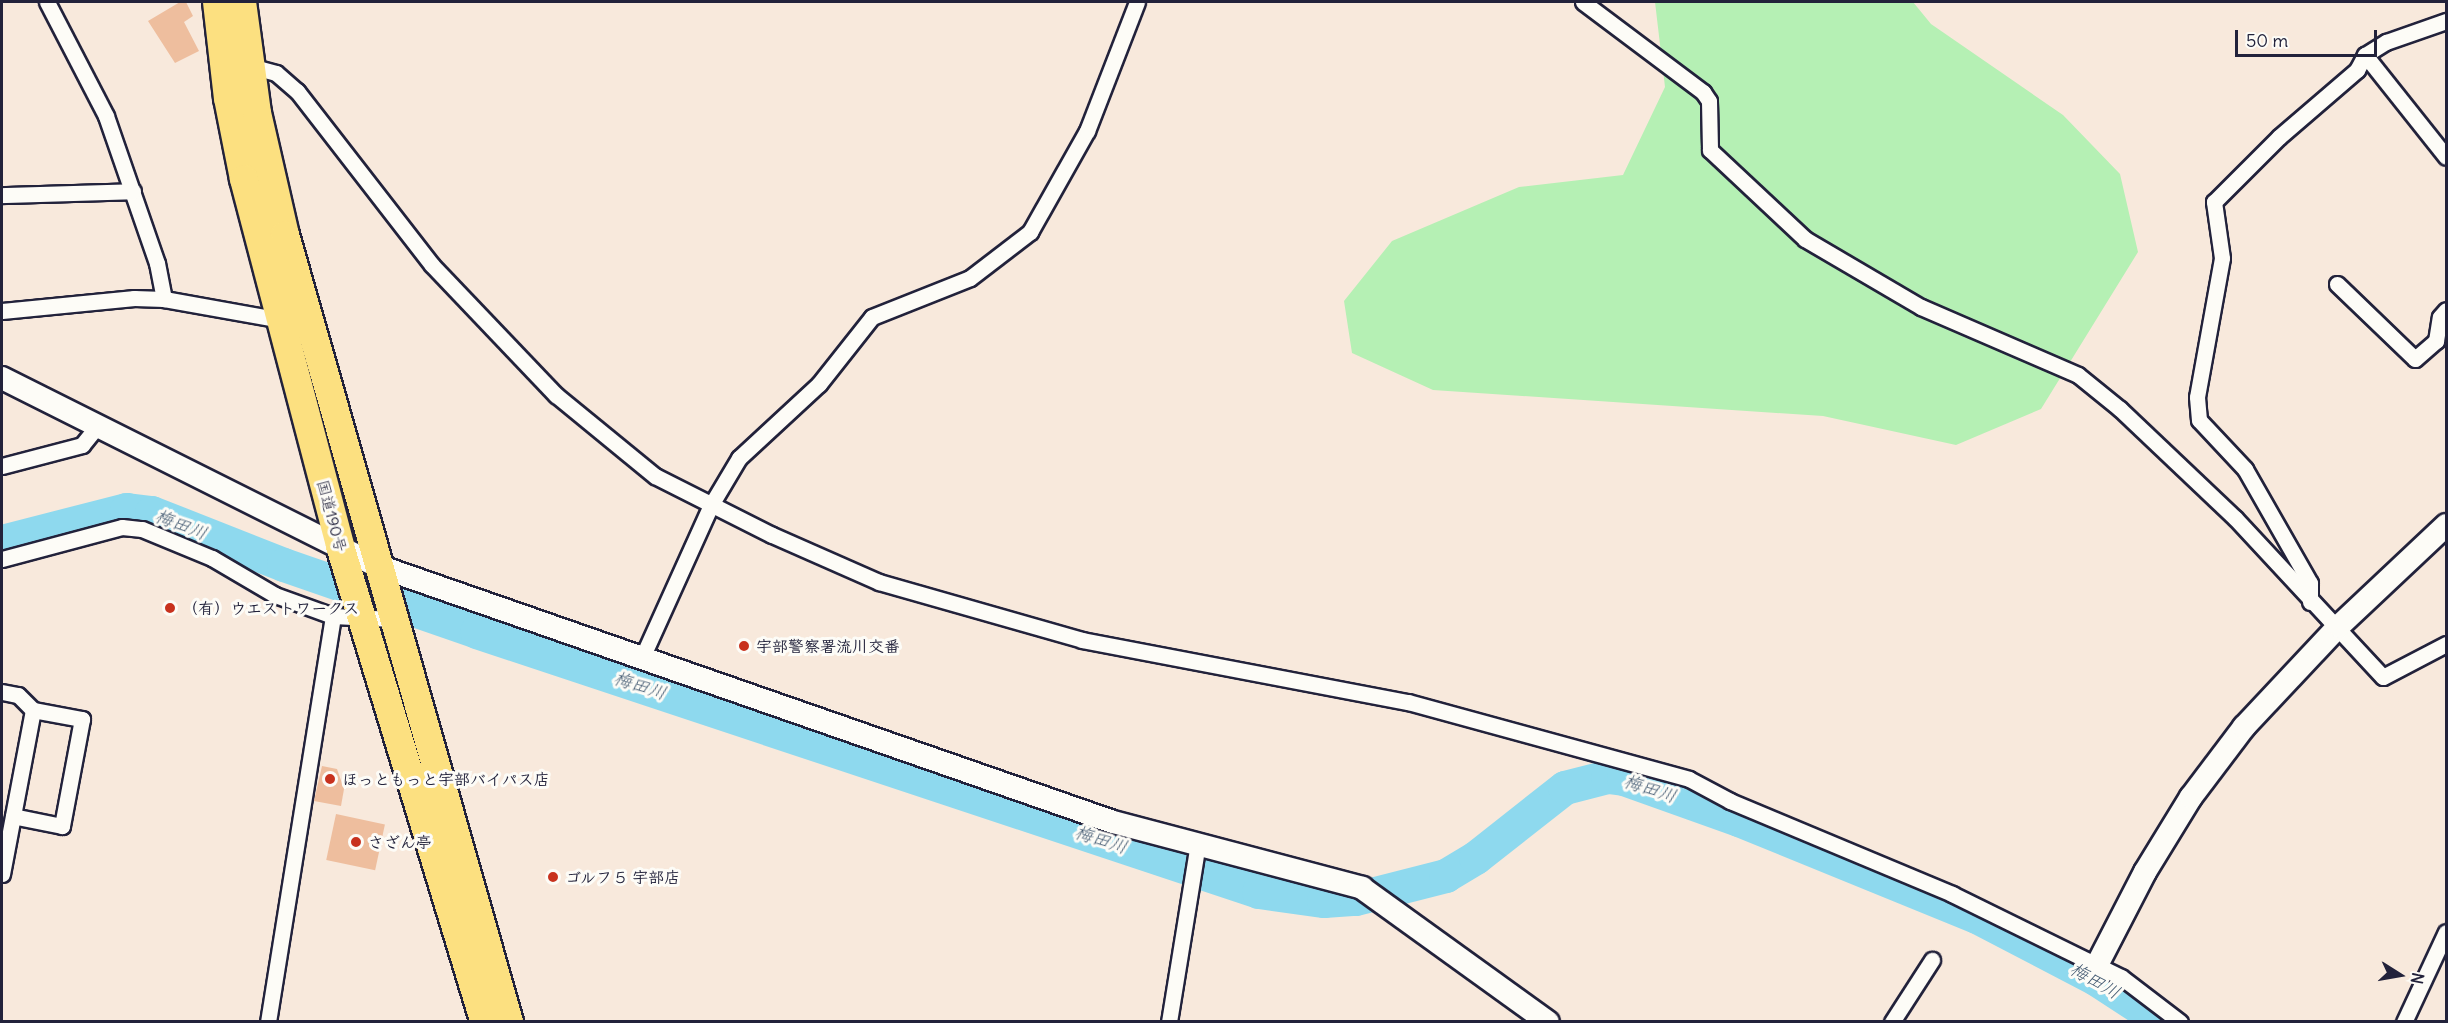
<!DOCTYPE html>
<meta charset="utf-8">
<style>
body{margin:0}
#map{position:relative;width:2448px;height:1023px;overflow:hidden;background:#f8e9dc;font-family:Delius,"Klee One",sans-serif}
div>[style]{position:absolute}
.green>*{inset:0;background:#b5f0b4}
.river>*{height:34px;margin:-17px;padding:0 17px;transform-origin:17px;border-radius:17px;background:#8ed9ee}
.building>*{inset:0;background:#eebe9e;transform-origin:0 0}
.roads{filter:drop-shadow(2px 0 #22223b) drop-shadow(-2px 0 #22223b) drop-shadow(0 2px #22223b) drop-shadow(0 -2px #22223b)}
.street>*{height:15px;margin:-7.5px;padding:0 7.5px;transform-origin:7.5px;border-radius:7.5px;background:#fdfcf7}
.secondary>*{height:22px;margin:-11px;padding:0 11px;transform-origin:11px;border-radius:11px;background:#fdfcf7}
.highway>*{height:28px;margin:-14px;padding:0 14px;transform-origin:14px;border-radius:14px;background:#fce080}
.dots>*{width:16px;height:16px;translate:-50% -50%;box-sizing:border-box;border:3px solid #fdfcf7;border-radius:50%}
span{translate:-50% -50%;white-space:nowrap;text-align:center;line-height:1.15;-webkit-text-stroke:6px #fdfcf7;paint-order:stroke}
.street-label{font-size:16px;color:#22223b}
.poi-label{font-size:16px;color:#22223b;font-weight:700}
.left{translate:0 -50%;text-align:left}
.water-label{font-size:18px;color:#425971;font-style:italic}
.frame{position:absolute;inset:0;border:3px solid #22223b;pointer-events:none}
.north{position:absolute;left:2370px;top:945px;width:60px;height:60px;-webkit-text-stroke:4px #fdfcf7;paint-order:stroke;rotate:101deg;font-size:16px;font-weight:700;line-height:24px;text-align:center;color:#22223b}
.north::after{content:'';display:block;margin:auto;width:21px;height:27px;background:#22223b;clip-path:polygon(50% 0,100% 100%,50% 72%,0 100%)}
.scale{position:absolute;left:2235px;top:30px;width:142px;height:27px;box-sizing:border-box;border:3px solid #22223b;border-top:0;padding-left:8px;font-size:18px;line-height:21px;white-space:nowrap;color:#22223b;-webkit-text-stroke:4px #fdfcf7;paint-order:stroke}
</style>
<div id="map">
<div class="green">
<div style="clip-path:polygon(1655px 2px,1913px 2px,1931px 24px,2063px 115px,2120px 174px,2138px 252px,2041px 409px,1956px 445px,1823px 416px,1433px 390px,1352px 353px,1344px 301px,1392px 241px,1519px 187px,1623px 175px,1665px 87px)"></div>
</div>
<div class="river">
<div style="left:2px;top:542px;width:129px;rotate:-14.4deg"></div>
<div style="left:127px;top:510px;width:25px;rotate:7deg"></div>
<div style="left:152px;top:513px;width:142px;rotate:21.5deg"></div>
<div style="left:284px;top:565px;width:204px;rotate:19.1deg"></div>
<div style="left:477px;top:632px;width:824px;rotate:18.39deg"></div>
<div style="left:1259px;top:892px;width:66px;rotate:7.9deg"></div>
<div style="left:1324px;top:901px;width:32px;rotate:-4deg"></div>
<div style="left:1356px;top:899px;width:93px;rotate:-14.3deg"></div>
<div style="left:1446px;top:876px;width:35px;rotate:-31deg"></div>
<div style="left:1476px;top:858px;width:113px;rotate:-38.2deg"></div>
<div style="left:1565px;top:788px;width:44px;rotate:-14.3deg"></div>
<div style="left:1608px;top:777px;width:16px;rotate:7deg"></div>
<div style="left:1624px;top:779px;width:122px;rotate:19.6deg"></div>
<div style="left:1739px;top:820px;width:257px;rotate:22.2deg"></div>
<div style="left:1977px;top:917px;width:134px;rotate:27.5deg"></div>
<div style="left:2096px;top:979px;width:79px;rotate:33.1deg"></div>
</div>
<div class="building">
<div style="clip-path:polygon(180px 2px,186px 2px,193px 16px,184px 22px,199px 51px,175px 63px,148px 21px)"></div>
<div style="clip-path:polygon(322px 766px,337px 769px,344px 789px,341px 806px,314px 801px)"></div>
<div style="left:336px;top:814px;width:50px;height:47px;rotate:12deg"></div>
</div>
<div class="roads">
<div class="street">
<div style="left:47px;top:2px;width:128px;rotate:62.6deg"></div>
<div style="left:106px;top:116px;width:156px;rotate:70.9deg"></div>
<div style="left:157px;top:263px;width:37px;rotate:79deg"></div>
<div style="left:1583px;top:2px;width:150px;rotate:36.9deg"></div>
<div style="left:1703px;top:92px;width:11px;rotate:56deg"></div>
<div style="left:1709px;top:101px;width:49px;rotate:88.8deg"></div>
<div style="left:1710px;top:150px;width:130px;rotate:43.1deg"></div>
<div style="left:1805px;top:239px;width:134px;rotate:30.4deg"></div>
<div style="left:1921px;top:307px;width:171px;rotate:23.4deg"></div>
<div style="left:2078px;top:375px;width:54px;rotate:39deg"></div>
<div style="left:2120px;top:409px;width:158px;rotate:43.5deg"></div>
<div style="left:2235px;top:518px;width:217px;rotate:47.1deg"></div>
<div style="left:2383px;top:677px;width:71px;rotate:-27.6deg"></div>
<div style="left:2365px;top:55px;width:130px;rotate:51.5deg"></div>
<div style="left:250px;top:66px;width:27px;rotate:15deg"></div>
<div style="left:276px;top:73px;width:28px;rotate:41deg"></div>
<div style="left:297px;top:91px;width:220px;rotate:52.2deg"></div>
<div style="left:432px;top:265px;width:180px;rotate:46.4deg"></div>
<div style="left:556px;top:395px;width:128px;rotate:39.3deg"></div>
<div style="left:655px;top:476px;width:131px;rotate:26.8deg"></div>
<div style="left:772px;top:535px;width:117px;rotate:23.7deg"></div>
<div style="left:879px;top:582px;width:211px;rotate:15.9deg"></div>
<div style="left:1082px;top:640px;width:332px;rotate:10.8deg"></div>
<div style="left:1408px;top:702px;width:291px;rotate:15.3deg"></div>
<div style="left:1689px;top:779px;width:47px;rotate:28.2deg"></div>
<div style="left:1730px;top:801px;width:241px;rotate:22.7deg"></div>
<div style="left:1952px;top:894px;width:188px;rotate:26.2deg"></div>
<div style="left:2121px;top:977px;width:74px;rotate:37.3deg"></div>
<div style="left:2px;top:195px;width:131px;rotate:-1.7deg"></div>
<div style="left:2337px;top:284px;width:108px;rotate:43.9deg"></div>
<div style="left:2415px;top:359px;width:28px;rotate:-41deg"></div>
<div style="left:2436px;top:341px;width:24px;rotate:-81deg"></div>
<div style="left:2440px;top:317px;width:9px;rotate:-49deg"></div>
<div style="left:2px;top:311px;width:133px;rotate:-5.6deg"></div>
<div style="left:134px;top:298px;width:30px;rotate:2deg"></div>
<div style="left:164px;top:299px;width:120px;rotate:10.1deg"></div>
<div style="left:2px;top:466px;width:83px;rotate:-14.7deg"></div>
<div style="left:82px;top:445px;width:26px;rotate:-51deg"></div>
<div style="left:2px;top:559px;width:124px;rotate:-14.9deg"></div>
<div style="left:122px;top:527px;width:20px;rotate:6deg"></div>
<div style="left:142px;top:529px;width:76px;rotate:22.5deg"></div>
<div style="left:212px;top:558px;width:73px;rotate:30.4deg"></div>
<div style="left:275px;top:595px;width:62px;rotate:19.9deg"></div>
<div style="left:333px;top:616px;width:60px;rotate:2.9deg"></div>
<div style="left:2310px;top:602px;width:19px;rotate:-90deg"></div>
<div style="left:2310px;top:583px;width:131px;rotate:-119.7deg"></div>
<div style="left:2245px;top:469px;width:67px;rotate:-133.2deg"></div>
<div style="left:2199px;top:420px;width:23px;rotate:-95deg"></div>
<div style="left:2197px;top:397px;width:141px;rotate:-79.8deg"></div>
<div style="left:2222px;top:258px;width:57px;rotate:-98.1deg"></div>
<div style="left:2214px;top:202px;width:92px;rotate:-45deg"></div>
<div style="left:2279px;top:137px;width:103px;rotate:-40.7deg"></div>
<div style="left:2357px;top:70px;width:17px;rotate:-62deg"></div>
<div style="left:2365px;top:55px;width:25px;rotate:-32deg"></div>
<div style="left:2386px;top:42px;width:64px;rotate:-19.3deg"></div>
<div style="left:641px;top:660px;width:170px;rotate:-65.7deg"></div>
<div style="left:711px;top:505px;width:55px;rotate:-59.2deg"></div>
<div style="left:739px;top:458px;width:109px;rotate:-42.8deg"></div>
<div style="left:819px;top:384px;width:85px;rotate:-51.7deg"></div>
<div style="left:872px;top:317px;width:105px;rotate:-21.7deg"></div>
<div style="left:970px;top:278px;width:76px;rotate:-37.5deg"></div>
<div style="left:1030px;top:232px;width:116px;rotate:-60.6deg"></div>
<div style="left:1087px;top:131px;width:138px;rotate:-68.8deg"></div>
<div style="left:2px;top:692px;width:16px;rotate:11deg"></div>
<div style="left:18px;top:695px;width:21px;rotate:45deg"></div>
<div style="left:33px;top:710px;width:50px;rotate:10.4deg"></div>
<div style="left:82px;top:719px;width:109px;rotate:100.6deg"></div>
<div style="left:62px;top:826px;width:50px;rotate:-168.5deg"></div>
<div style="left:2px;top:874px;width:167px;rotate:-79.3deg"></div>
<div style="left:268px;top:1022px;width:411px;rotate:-80.9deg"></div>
<div style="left:1169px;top:1022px;width:181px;rotate:-80.8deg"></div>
<div style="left:1892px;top:1022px;width:74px;rotate:-57.2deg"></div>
<div style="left:2404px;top:1022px;width:99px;rotate:-65deg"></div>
</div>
<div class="secondary">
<div style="left:2px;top:378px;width:420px;rotate:26.6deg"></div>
<div style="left:378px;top:566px;width:778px;rotate:19.2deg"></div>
<div style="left:1113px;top:822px;width:258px;rotate:14.8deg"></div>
<div style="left:1362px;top:888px;width:229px;rotate:35.8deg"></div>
<div style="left:2096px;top:967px;width:107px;rotate:-62.7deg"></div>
<div style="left:2145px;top:872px;width:88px;rotate:-58.5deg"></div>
<div style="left:2191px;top:797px;width:88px;rotate:-52.9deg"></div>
<div style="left:2244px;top:727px;width:139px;rotate:-46.8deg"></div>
<div style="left:2339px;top:626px;width:147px;rotate:-43.3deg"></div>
</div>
<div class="highway">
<div style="left:217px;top:2px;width:97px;rotate:83.5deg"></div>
<div style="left:228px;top:98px;width:83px;rotate:78.8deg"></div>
<div style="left:244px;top:179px;width:379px;rotate:75.3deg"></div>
<div style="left:340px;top:546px;width:498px;rotate:73.1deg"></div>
<div style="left:242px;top:2px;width:112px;rotate:82.3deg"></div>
<div style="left:257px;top:113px;width:125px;rotate:77.1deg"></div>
<div style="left:285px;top:235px;width:818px;rotate:74.11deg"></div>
</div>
</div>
<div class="dots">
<div style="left:170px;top:608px;background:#c8321e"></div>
<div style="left:744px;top:646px;background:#c8321e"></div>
<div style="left:330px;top:779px;background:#c8321e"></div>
<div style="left:356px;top:842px;background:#c8321e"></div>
<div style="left:553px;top:877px;background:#c8321e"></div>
</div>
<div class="street-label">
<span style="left:332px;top:516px;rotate:75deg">国道190号</span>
</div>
<div class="poi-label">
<span class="left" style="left:182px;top:608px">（有）ウエストワークス</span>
<span class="left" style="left:756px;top:646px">宇部警察署流川交番</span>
<span class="left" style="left:342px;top:779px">ほっともっと宇部バイパス店</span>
<span class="left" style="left:368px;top:842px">さざん亭</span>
<span class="left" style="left:565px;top:877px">ゴルフ５ 宇部店</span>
</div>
<div class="water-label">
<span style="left:181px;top:525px;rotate:21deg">梅田川</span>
<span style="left:640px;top:686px;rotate:18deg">梅田川</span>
<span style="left:1650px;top:789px;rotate:18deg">梅田川</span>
<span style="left:1101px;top:840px;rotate:18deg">梅田川</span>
<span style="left:2095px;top:981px;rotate:30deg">梅田川</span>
</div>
<div class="frame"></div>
<div class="north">N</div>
<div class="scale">50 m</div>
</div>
